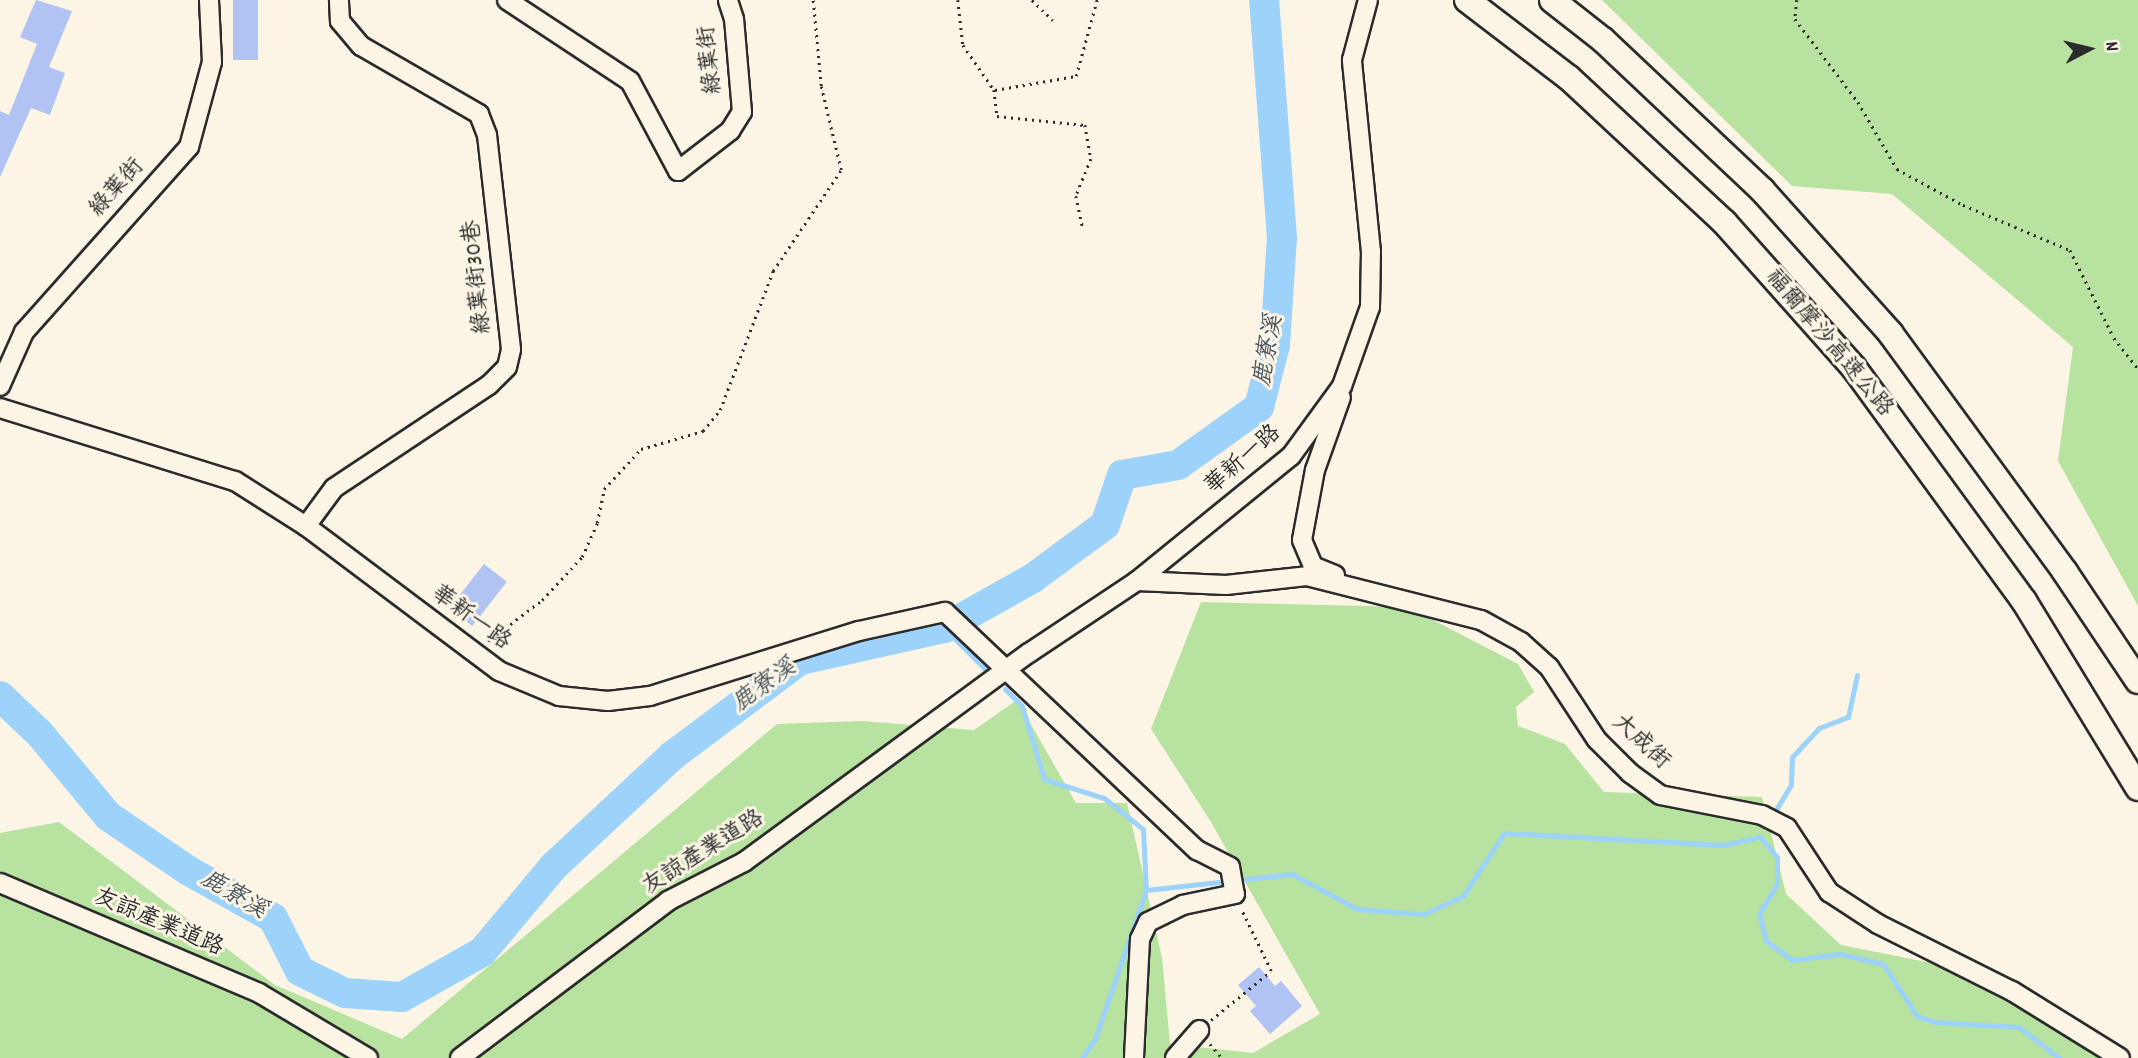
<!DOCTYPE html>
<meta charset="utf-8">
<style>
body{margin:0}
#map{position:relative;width:2138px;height:1058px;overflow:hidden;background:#fcf5e5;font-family:Dekko,"LXGW WenKai TC",sans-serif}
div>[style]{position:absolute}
.green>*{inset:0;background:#b7e2a0}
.stream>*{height:5px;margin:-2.5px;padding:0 2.5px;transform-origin:2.5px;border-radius:2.5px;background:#9dd2fb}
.river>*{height:30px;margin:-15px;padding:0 15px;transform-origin:15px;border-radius:15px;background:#9dd2fb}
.building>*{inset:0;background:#b0c3f2;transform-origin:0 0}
.path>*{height:2.5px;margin-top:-1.25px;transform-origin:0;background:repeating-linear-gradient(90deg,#2b2b2b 0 2px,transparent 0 7px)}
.roads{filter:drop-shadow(2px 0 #2b2b2b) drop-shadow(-2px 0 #2b2b2b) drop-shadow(0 2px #2b2b2b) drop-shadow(0 -2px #2b2b2b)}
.minor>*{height:18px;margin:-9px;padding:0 9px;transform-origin:9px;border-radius:9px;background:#fcf5e5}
.highway>*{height:24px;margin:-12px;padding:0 12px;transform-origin:12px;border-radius:12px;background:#fcf5e5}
span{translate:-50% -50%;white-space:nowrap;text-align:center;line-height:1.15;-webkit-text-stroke:6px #fcf5e5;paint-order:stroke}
.street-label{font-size:23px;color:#2b2b2b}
.water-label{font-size:24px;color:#48555f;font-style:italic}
.north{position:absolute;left:2054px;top:14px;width:70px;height:70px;-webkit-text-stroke:5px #fcf5e5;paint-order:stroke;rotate:83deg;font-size:19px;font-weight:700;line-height:28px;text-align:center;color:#2b2b2b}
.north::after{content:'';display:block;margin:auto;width:24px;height:32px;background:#2b2b2b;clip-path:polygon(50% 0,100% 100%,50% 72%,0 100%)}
</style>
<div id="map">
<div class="green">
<div style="clip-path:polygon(1602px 0,2138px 0,2138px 606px,2058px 461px,2073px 347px,1892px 194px,1792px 186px)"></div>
<div style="clip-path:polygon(1201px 602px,1408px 607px,1518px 664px,1534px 692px,1516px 707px,1518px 726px,1565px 744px,1604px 792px,1762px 797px,1786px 894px,1841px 945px,2012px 979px,2123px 1058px,0 1058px,0 833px,59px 822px,275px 985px,402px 1039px,777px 724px,861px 721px,974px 730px,1017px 700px,1076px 803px,1127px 803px,1162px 958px,1170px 1044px,1253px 1053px,1320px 1014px,1211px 822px,1151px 729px)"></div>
</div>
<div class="stream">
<div style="left:944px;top:628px;width:57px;rotate:45deg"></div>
<div style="left:1005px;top:689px;width:24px;rotate:45deg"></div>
<div style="left:1022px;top:706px;width:76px;rotate:73.2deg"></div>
<div style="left:1044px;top:779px;width:63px;rotate:17.6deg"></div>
<div style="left:1104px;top:798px;width:50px;rotate:38.5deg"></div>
<div style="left:1143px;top:829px;width:61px;rotate:87.2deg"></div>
<div style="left:1146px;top:890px;width:73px;rotate:-6.3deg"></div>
<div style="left:1777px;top:808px;width:27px;rotate:-59deg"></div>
<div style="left:1791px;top:785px;width:28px;rotate:-88deg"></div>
<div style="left:1792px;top:757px;width:40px;rotate:-47deg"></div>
<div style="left:1819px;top:728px;width:31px;rotate:-21deg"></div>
<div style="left:1848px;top:717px;width:43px;rotate:-77.9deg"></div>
<div style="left:1246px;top:879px;width:46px;rotate:-6.2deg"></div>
<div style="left:1292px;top:874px;width:74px;rotate:28.3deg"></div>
<div style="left:1357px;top:909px;width:67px;rotate:4.3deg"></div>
<div style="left:1424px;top:914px;width:43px;rotate:-24.8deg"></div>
<div style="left:1463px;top:896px;width:75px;rotate:-56.9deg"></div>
<div style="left:1504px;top:833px;width:220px;rotate:3.1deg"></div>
<div style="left:1724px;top:845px;width:37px;rotate:-13deg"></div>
<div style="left:1760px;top:837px;width:26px;rotate:50deg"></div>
<div style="left:1777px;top:857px;width:27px;rotate:90deg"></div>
<div style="left:1777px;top:884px;width:35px;rotate:121deg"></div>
<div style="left:1759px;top:914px;width:28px;rotate:75deg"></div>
<div style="left:1766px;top:941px;width:32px;rotate:36deg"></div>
<div style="left:1792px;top:960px;width:48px;rotate:-7.1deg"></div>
<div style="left:1840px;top:954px;width:44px;rotate:13.1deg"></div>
<div style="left:1883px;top:964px;width:62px;rotate:56.8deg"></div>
<div style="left:1917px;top:1016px;width:19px;rotate:18deg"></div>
<div style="left:1935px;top:1022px;width:84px;rotate:3.4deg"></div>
<div style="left:2019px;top:1027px;width:51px;rotate:37.8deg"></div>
<div style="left:1082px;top:1058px;width:23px;rotate:-56deg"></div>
<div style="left:1095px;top:1039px;width:157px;rotate:-71.1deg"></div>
</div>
<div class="river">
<div style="left:0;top:696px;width:55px;rotate:43.5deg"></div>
<div style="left:40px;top:734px;width:107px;rotate:50.3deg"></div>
<div style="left:108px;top:816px;width:98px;rotate:34.2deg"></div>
<div style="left:189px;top:871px;width:96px;rotate:29.2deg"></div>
<div style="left:273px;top:918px;width:59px;rotate:63deg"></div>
<div style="left:300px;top:971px;width:50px;rotate:26.1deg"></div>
<div style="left:345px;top:993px;width:57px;rotate:4deg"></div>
<div style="left:402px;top:997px;width:92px;rotate:-29.4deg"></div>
<div style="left:482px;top:952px;width:112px;rotate:-50.1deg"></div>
<div style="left:554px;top:866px;width:161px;rotate:-43deg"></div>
<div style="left:672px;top:756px;width:160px;rotate:-36.9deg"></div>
<div style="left:800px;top:660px;width:148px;rotate:-12.5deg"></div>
<div style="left:944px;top:628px;width:102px;rotate:-29.3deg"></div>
<div style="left:1033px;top:578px;width:89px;rotate:-36.4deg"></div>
<div style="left:1105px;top:525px;width:53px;rotate:-71.2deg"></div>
<div style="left:1122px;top:475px;width:57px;rotate:-10.1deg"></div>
<div style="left:1178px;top:465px;width:100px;rotate:-35.6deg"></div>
<div style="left:1259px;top:407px;width:64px;rotate:-75.5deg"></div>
<div style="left:1275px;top:345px;width:107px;rotate:-86.3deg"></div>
<div style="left:1282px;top:238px;width:239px;rotate:-94.3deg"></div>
</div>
<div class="building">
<div style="clip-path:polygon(36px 0,72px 11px,49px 67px,65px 73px,50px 115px,31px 108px,0 177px,0 111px,9px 115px,37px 44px,20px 37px)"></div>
<div style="left:233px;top:0;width:25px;height:60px"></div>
<div style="left:484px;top:564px;width:29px;height:56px;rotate:38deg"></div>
<div style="clip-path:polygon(1259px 967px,1275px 986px,1281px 981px,1302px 1006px,1270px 1034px,1250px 1011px,1256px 1006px,1238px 985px)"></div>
</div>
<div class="path">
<div style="left:958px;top:0;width:45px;rotate:83.7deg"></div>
<div style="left:963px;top:45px;width:55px;rotate:55.4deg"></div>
<div style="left:994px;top:90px;width:26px;rotate:83deg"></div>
<div style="left:997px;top:116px;width:88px;rotate:5.8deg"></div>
<div style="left:1085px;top:125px;width:35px;rotate:80deg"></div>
<div style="left:1091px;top:159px;width:40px;rotate:112deg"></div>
<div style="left:1076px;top:196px;width:34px;rotate:78deg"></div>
<div style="left:1032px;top:0;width:29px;rotate:44deg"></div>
<div style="left:1797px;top:0;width:19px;rotate:96deg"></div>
<div style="left:1795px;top:19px;width:104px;rotate:52.8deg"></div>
<div style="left:1858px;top:102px;width:78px;rotate:59.8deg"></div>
<div style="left:1897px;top:169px;width:75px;rotate:28.6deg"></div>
<div style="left:1963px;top:205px;width:116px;rotate:22.8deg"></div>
<div style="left:2070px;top:250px;width:98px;rotate:63.4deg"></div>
<div style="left:2114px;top:338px;width:39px;rotate:52deg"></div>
<div style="left:995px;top:90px;width:82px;rotate:-9.8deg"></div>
<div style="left:1076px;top:76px;width:79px;rotate:-74.6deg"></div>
<div style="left:488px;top:641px;width:68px;rotate:-37.2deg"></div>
<div style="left:542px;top:600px;width:59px;rotate:-47.1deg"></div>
<div style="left:582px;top:557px;width:37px;rotate:-66deg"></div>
<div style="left:597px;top:523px;width:35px;rotate:-78deg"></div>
<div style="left:604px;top:489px;width:54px;rotate:-47.2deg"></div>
<div style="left:641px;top:449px;width:65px;rotate:-16.2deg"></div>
<div style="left:703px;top:431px;width:27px;rotate:-51deg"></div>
<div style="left:720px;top:410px;width:149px;rotate:-69.1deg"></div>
<div style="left:773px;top:271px;width:122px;rotate:-56deg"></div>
<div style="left:841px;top:170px;width:86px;rotate:-103.4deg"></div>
<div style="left:821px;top:86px;width:86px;rotate:-95.3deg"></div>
<div style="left:1211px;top:1020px;width:77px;rotate:-39.2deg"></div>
<div style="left:1271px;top:971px;width:69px;rotate:-115.8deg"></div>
<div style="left:1210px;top:1044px;width:18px;rotate:49deg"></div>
</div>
<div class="roads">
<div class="minor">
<div style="left:507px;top:0;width:147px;rotate:33.4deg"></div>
<div style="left:630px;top:81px;width:102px;rotate:61.9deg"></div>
<div style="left:678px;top:171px;width:66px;rotate:-37.6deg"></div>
<div style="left:730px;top:131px;width:22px;rotate:-58deg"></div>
<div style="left:742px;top:112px;width:93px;rotate:-94.9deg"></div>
<div style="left:734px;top:19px;width:20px;rotate:-108deg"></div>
<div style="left:0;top:386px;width:59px;rotate:-66deg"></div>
<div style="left:24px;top:332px;width:248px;rotate:-48.3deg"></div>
<div style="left:189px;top:147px;width:88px;rotate:-74.9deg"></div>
<div style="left:212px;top:62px;width:62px;rotate:-92.8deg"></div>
<div style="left:0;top:408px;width:246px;rotate:17.3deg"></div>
<div style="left:235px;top:481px;width:84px;rotate:32.4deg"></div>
<div style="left:306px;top:526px;width:241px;rotate:36.9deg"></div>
<div style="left:499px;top:671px;width:65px;rotate:22.6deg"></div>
<div style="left:559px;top:696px;width:49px;rotate:5.8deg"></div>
<div style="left:608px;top:701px;width:42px;rotate:-6.8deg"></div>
<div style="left:650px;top:696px;width:219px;rotate:-17.3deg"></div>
<div style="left:859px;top:631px;width:88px;rotate:-12.5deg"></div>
<div style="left:945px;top:612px;width:347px;rotate:43.4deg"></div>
<div style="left:1197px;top:850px;width:37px;rotate:27deg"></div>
<div style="left:1230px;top:867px;width:27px;rotate:80deg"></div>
<div style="left:1235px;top:894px;width:53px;rotate:168.1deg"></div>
<div style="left:1183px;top:905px;width:39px;rotate:154deg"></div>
<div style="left:1148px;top:922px;width:19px;rotate:115deg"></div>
<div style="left:1140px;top:939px;width:119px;rotate:92.9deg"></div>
<div style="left:306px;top:526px;width:47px;rotate:-53.6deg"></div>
<div style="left:334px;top:488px;width:186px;rotate:-33.6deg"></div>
<div style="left:489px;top:385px;width:25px;rotate:-45deg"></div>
<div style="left:507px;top:367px;width:18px;rotate:-77deg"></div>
<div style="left:511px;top:349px;width:215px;rotate:-96.4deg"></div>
<div style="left:487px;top:135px;width:22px;rotate:-111deg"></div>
<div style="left:479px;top:114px;width:136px;rotate:-150deg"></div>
<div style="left:361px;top:46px;width:33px;rotate:-130deg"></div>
<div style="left:340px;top:21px;width:21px;rotate:-93deg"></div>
<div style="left:1335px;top:575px;width:24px;rotate:-158deg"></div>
<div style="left:1313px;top:566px;width:28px;rotate:-113deg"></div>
<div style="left:1302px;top:540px;width:71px;rotate:-79.5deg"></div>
<div style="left:1315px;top:470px;width:77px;rotate:-70.4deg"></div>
<div style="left:1137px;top:581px;width:89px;rotate:2.6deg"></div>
<div style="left:1226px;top:585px;width:81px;rotate:-6.3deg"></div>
<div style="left:1307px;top:576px;width:179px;rotate:14.2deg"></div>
<div style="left:1481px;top:620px;width:46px;rotate:28.8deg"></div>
<div style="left:1521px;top:642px;width:38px;rotate:42deg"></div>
<div style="left:1549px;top:667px;width:87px;rotate:56.7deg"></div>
<div style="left:1597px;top:740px;width:47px;rotate:45deg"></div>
<div style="left:1630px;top:773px;width:37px;rotate:36deg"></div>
<div style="left:1660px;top:795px;width:104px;rotate:11.1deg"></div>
<div style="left:1762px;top:815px;width:28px;rotate:27deg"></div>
<div style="left:1787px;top:828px;width:77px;rotate:56.7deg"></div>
<div style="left:1829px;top:892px;width:59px;rotate:33.1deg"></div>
<div style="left:1878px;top:924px;width:150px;rotate:26.6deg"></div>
<div style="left:2012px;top:991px;width:127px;rotate:31.8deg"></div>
<div style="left:0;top:883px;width:281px;rotate:23deg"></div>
<div style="left:259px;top:993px;width:127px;rotate:30.8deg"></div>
<div style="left:460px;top:1058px;width:261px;rotate:-37deg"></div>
<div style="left:668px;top:901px;width:85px;rotate:-27.2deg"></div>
<div style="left:744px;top:862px;width:353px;rotate:-36.3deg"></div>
<div style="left:1029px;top:653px;width:130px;rotate:-33.7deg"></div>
<div style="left:1137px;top:581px;width:198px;rotate:-39.1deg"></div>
<div style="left:1291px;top:456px;width:87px;rotate:-53.9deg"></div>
<div style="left:1342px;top:386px;width:84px;rotate:-70.5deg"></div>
<div style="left:1370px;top:307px;width:55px;rotate:-89deg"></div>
<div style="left:1371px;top:252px;width:193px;rotate:-95.7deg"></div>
<div style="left:1352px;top:60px;width:62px;rotate:-75.1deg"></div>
<div style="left:1175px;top:1058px;width:37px;rotate:-49deg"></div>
</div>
<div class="highway">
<div style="left:1467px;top:0;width:128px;rotate:37.4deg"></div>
<div style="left:1569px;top:78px;width:212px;rotate:42.9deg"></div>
<div style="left:1724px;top:222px;width:195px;rotate:48.3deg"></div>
<div style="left:1854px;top:368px;width:288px;rotate:53.9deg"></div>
<div style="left:2024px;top:601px;width:219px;rotate:58.6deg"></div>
<div style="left:1552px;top:0;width:65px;rotate:38.1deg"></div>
<div style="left:1603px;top:40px;width:219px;rotate:43.3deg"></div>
<div style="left:1762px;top:190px;width:193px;rotate:48.1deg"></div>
<div style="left:1891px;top:334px;width:295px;rotate:53.8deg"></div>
<div style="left:2065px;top:572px;width:131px;rotate:56.2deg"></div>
</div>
</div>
<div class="street-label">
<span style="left:712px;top:60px;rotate:-96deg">綠葉街</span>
<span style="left:118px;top:189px;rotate:-48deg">綠葉街</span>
<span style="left:479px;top:277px;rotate:-96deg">綠葉街30巷</span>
<span style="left:1828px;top:344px;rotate:50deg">福爾摩沙高速公路</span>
<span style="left:1244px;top:461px;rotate:-41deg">華新一路</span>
<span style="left:470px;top:619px;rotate:36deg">華新一路</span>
<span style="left:1640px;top:743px;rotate:43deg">大成街</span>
<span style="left:704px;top:854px;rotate:-32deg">友諒產業道路</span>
<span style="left:158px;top:924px;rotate:23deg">友諒產業道路</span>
</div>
<div class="water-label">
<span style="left:1270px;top:351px;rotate:-80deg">鹿寮溪</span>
<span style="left:765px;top:687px;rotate:-36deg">鹿寮溪</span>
<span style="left:233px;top:896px;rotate:30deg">鹿寮溪</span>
</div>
<div class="north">N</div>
</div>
